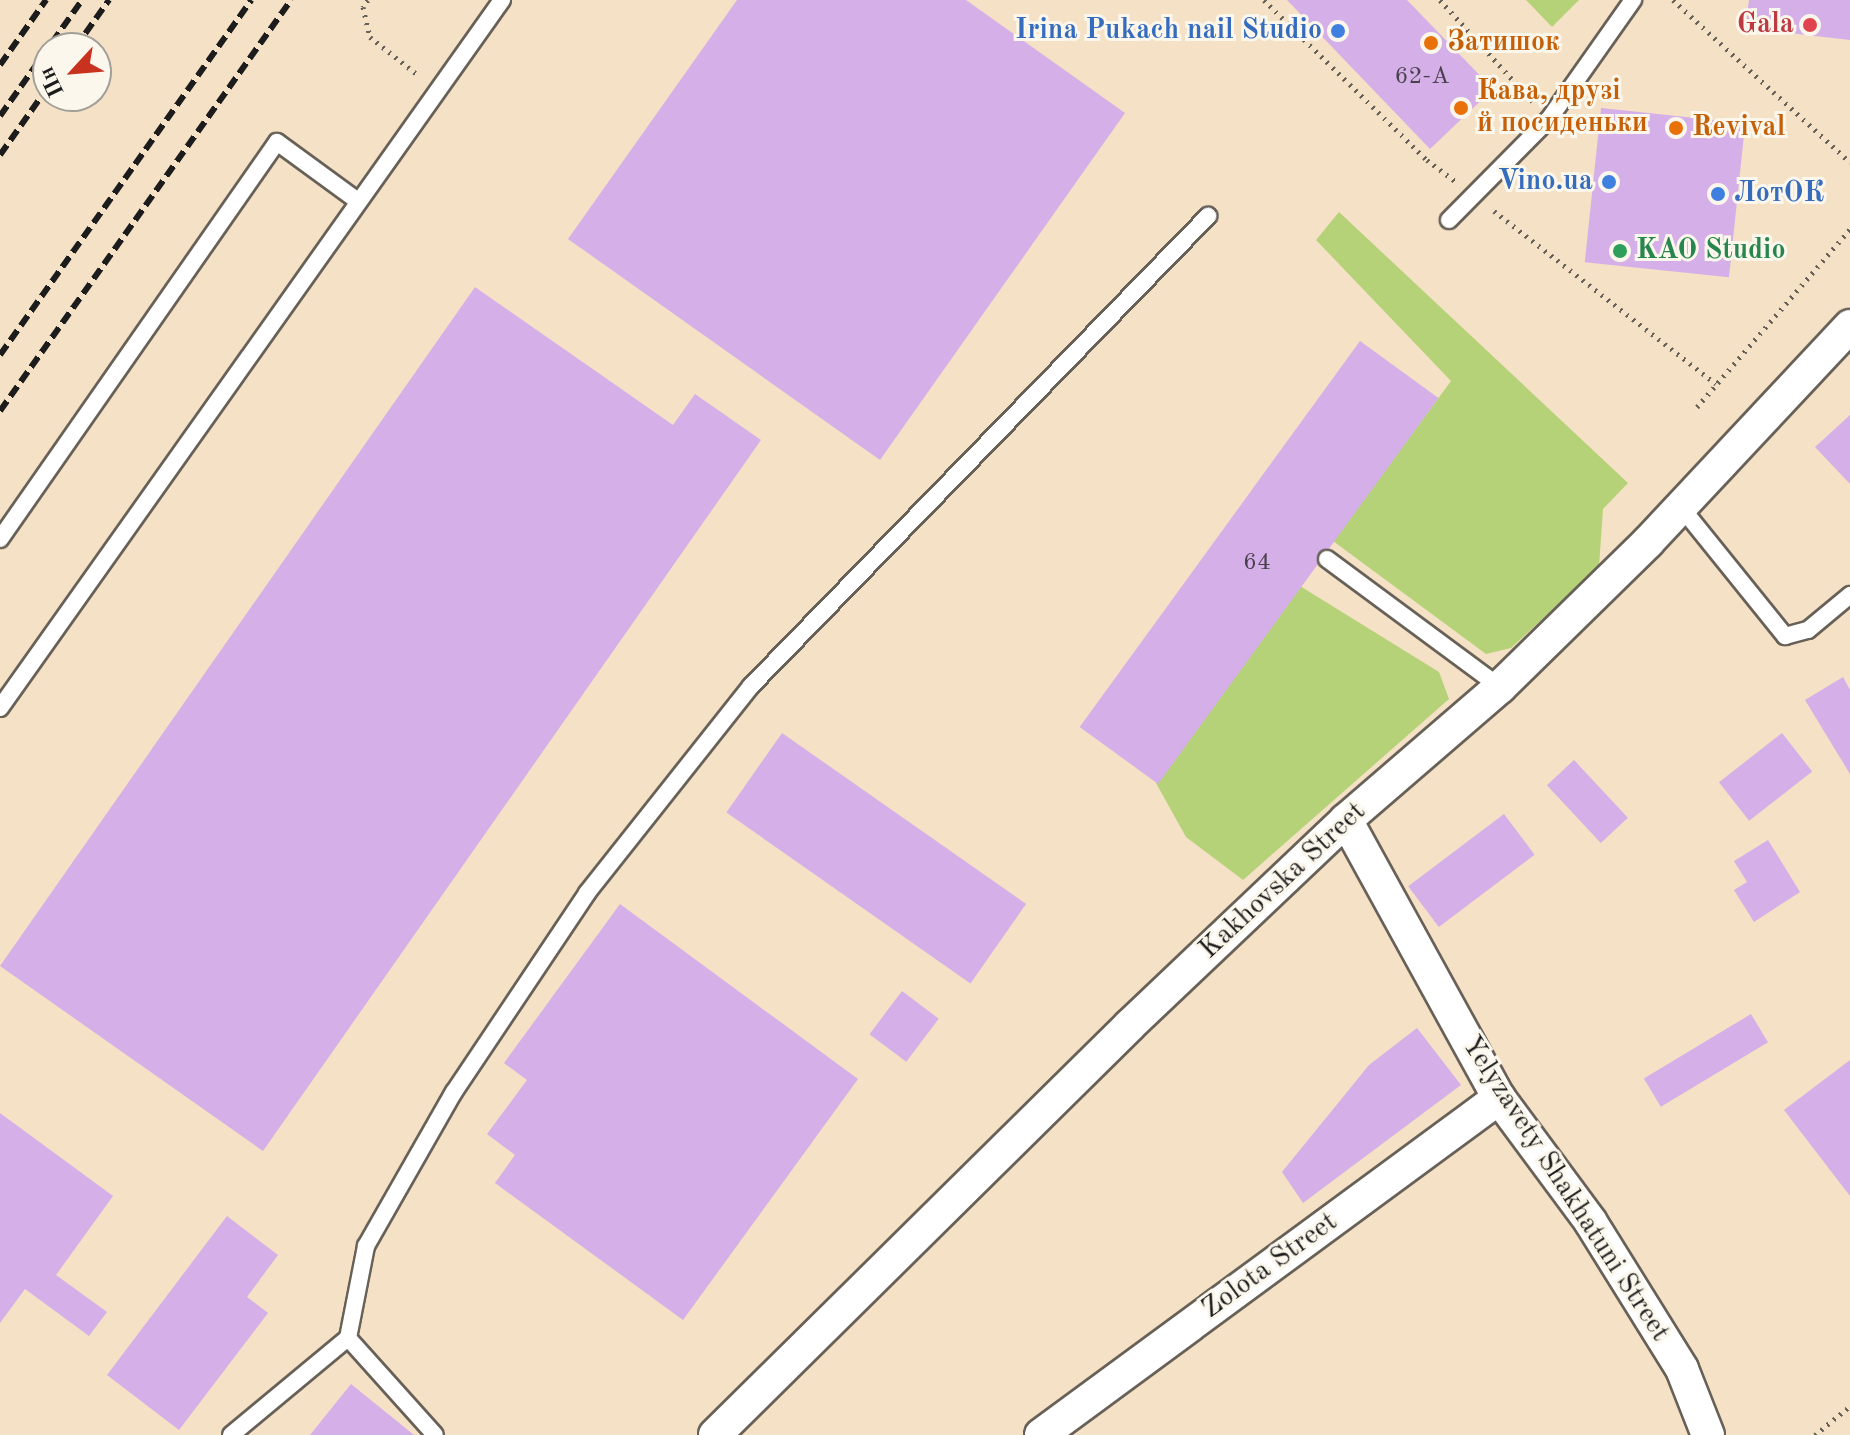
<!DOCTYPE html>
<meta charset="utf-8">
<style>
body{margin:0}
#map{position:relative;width:1850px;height:1435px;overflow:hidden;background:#f5e1c6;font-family:"Old Standard TT",serif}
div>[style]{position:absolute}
.green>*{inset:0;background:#b6d278}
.building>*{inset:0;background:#d5afe7;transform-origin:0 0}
.path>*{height:5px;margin-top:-2.5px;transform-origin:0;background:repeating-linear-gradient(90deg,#686158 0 2px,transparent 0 8px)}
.roads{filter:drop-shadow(2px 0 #686158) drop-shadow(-2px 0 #686158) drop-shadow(0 2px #686158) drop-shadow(0 -2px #686158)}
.service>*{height:16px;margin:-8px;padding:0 8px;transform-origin:8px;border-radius:8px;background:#fff}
.minor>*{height:32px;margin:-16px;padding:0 16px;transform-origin:16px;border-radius:16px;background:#fff}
.rail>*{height:6px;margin-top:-3px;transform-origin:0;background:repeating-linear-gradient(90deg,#1c1c1c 0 12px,transparent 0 18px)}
.dots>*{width:22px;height:22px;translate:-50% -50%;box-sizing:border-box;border:4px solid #fbf7ec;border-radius:50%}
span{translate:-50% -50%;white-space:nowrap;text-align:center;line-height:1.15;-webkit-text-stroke:6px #fbf7ec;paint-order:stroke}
.number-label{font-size:24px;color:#4a414f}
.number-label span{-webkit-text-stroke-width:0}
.health-label{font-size:28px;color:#be3a42;font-weight:700}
.right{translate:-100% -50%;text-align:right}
.shop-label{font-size:28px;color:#366cbe;font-weight:700}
.left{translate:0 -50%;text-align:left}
.food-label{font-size:28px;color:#c56008;font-weight:700}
.leisure-label{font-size:28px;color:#27864d;font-weight:700}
.street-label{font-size:28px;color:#1c1c1c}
.north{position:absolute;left:32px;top:32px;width:80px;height:80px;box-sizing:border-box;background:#fbf7ec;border:2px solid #a29f99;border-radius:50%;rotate:244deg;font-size:22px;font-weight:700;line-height:32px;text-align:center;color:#1c1c1c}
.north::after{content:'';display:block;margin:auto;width:28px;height:36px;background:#c8321e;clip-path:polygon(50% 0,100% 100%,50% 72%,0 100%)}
</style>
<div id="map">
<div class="green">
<div style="clip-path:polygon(1526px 0,1579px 0,1552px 27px)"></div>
<div style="clip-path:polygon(1339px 212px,1628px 483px,1603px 509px,1599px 567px,1511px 648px,1486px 654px,1333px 541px,1451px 381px,1316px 240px)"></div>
<div style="clip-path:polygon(1300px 586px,1439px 672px,1449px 699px,1243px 880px,1186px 837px,1156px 783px)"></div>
</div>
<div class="building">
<div style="clip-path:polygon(737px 0,966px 0,1125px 113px,880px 460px,568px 239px)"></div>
<div style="clip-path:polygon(1287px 0,1407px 0,1493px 89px,1430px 149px)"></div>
<div style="clip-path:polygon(1749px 0,1850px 0,1850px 40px,1745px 28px)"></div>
<div style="left:1601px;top:108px;width:145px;height:155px;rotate:6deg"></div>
<div style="clip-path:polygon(475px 287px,673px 425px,695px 394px,761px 440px,263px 1151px,0 966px)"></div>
<div style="left:1360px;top:341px;width:97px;height:477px;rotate:36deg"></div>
<div style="clip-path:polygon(1850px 415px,1850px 484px,1815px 447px)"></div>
<div style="clip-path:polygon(1843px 677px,1850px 690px,1850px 774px,1805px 700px)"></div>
<div style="left:782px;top:733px;width:298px;height:97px;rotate:35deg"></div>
<div style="left:1782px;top:733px;width:49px;height:80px;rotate:52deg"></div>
<div style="left:1574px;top:760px;width:79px;height:37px;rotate:47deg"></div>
<div style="left:1504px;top:814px;width:51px;height:120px;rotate:53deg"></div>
<div style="clip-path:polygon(1768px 840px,1800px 892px,1754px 922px,1734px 890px,1747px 882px,1734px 861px)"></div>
<div style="clip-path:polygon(620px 904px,858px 1079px,683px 1320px,495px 1183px,515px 1155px,487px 1134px,527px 1080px,504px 1063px)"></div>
<div style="left:902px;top:991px;width:46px;height:54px;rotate:37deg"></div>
<div style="left:1751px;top:1014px;width:33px;height:125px;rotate:59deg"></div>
<div style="clip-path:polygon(1417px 1028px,1461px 1085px,1303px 1203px,1282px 1172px,1369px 1065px)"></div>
<div style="clip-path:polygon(1850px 1060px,1850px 1196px,1784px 1110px)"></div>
<div style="clip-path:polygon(0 1113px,113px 1196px,56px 1275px,107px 1312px,89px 1336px,25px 1289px,0 1323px)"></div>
<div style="clip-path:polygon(227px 1216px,278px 1255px,247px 1297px,268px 1313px,179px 1430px,107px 1375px)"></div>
<div style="clip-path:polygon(351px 1384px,414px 1435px,310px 1435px)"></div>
</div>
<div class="path">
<div style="left:368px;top:0;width:9px;rotate:126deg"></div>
<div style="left:363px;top:7px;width:31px;rotate:77deg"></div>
<div style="left:370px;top:37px;width:61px;rotate:38.4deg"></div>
<div style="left:1264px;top:0;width:228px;rotate:44.5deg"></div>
<div style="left:1427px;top:160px;width:35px;rotate:37deg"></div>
<div style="left:1440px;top:0;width:137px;rotate:47.7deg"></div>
<div style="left:1673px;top:0;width:240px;rotate:42.5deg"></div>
<div style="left:1494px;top:211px;width:281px;rotate:37.9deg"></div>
<div style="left:1697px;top:407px;width:235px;rotate:-49.3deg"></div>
<div style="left:1815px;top:1435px;width:45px;rotate:-39.6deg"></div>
</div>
<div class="roads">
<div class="service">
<div style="left:1449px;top:220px;width:142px;rotate:-45.3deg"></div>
<div style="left:1549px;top:119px;width:146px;rotate:-54.8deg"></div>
<div style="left:1681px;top:507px;width:166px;rotate:51.1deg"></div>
<div style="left:1785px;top:636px;width:24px;rotate:-15deg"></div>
<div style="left:1808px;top:630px;width:55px;rotate:-39.8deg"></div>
<div style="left:0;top:539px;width:484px;rotate:-55.1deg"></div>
<div style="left:277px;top:142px;width:100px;rotate:36.1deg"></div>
<div style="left:1327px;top:559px;width:215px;rotate:36.5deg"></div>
<div style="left:0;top:708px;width:868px;rotate:-54.66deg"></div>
<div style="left:348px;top:1338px;width:130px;rotate:48.1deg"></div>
<div style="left:231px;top:1435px;width:152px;rotate:-39.7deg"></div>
<div style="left:348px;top:1338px;width:94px;rotate:-78.9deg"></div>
<div style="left:366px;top:1246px;width:177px;rotate:-60.3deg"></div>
<div style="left:454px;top:1092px;width:239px;rotate:-56.2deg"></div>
<div style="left:587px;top:893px;width:264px;rotate:-51.6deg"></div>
<div style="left:751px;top:686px;width:656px;rotate:-45.8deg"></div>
</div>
<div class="minor">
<div style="left:1346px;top:820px;width:317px;rotate:61.2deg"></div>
<div style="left:1499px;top:1098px;width:153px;rotate:53.5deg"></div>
<div style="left:1590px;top:1221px;width:174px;rotate:58.1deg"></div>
<div style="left:1682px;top:1369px;width:71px;rotate:68.5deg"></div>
<div style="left:715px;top:1435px;width:583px;rotate:-44.65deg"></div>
<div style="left:1130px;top:1025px;width:298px;rotate:-43.5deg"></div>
<div style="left:1346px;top:820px;width:203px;rotate:-40.8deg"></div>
<div style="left:1500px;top:687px;width:207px;rotate:-44.4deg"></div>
<div style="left:1648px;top:542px;width:296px;rotate:-46.9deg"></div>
<div style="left:1041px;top:1435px;width:569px;rotate:-36.35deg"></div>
</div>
</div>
<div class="rail">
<div style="left:75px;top:48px;width:59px;rotate:-54.7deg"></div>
<div style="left:0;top:65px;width:80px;rotate:-54.7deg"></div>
<div style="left:0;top:116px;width:142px;rotate:-54.7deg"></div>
<div style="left:0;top:155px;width:83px;rotate:-54.8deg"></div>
<div style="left:0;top:355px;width:435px;rotate:-54.7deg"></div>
<div style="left:0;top:411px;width:504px;rotate:-54.7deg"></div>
</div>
<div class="dots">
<div style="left:1810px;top:25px;background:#e0444e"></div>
<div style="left:1338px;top:31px;background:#3f7fe0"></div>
<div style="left:1431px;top:43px;background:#e8710a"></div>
<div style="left:1461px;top:108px;background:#e8710a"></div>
<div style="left:1676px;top:128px;background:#e8710a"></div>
<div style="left:1609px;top:182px;background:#3f7fe0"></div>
<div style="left:1718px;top:194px;background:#3f7fe0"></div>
<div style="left:1620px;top:251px;background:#2e9e5b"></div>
</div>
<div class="number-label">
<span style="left:1422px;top:78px">62-А</span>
<span style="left:1257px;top:564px">64</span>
</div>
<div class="health-label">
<span class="right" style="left:1794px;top:25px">Gala</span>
</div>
<div class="shop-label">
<span class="right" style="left:1322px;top:31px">Irina Pukach nail Studio</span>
<span class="right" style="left:1593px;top:182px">Vino.ua</span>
<span class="left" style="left:1734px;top:194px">ЛотОК</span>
</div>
<div class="food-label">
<span class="left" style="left:1447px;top:43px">Затишок</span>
<span class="left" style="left:1477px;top:108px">Кава, друзі<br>й посиденьки</span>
<span class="left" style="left:1692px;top:128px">Revival</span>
</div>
<div class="leisure-label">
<span class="left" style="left:1636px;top:251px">KAO Studio</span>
</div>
<div class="street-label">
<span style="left:1283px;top:881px;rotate:-43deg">Kakhovska Street</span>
<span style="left:1565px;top:1189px;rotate:57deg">Yelyzavety Shakhatuni Street</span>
<span style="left:1270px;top:1266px;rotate:-36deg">Zolota Street</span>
</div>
<div class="north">Пн</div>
</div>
